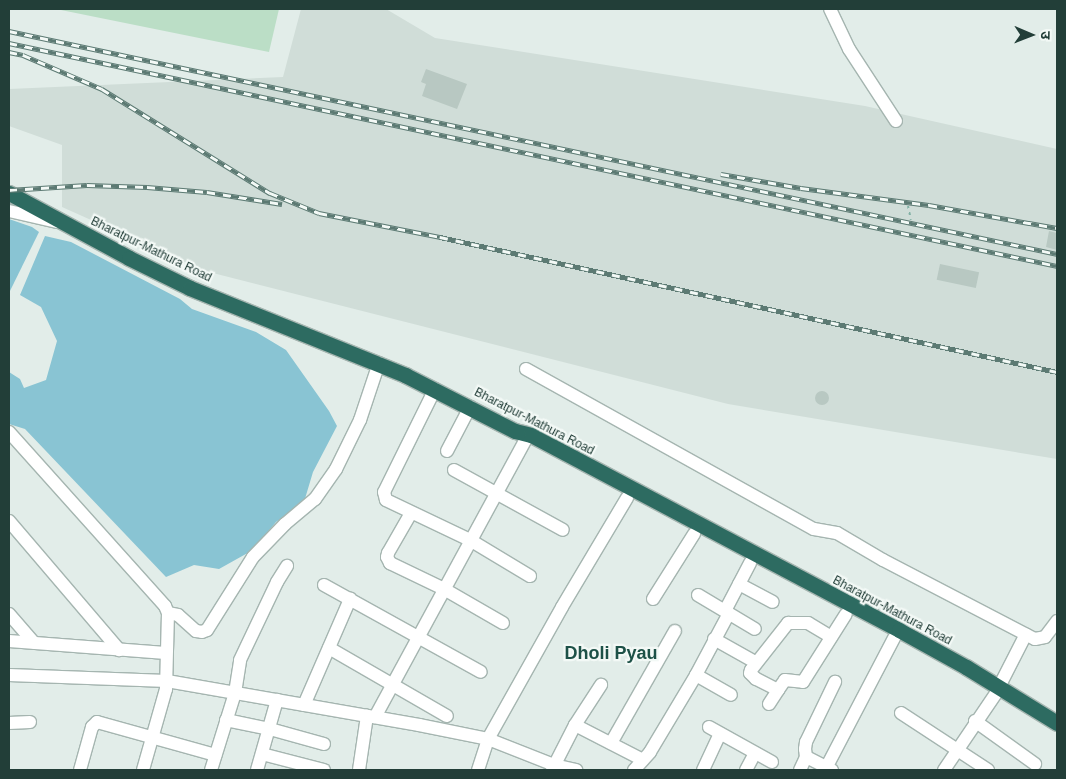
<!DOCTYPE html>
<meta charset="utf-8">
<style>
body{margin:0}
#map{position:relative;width:1066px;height:779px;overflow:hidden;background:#e2ede9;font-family:Helvetica,"Noto Sans Devanagari",sans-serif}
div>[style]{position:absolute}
.built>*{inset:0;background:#d0ddd8}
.green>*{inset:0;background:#bbdec6}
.water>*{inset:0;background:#89c4d3}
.building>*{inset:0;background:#b8c8c2;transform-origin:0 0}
.round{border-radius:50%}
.path>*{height:2px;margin-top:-1px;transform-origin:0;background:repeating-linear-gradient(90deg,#82b1a5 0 2.5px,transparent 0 6.5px)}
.roads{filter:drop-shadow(1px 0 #a5b5b0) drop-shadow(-1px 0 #a5b5b0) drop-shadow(0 1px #a5b5b0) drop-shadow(0 -1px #a5b5b0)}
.minor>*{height:12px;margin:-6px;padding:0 6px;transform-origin:6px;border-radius:6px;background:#fff}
.highway>*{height:15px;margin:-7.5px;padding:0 7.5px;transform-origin:7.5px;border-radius:7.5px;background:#2d6b61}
.rail>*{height:4.5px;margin-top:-2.25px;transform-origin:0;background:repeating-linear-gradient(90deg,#f3f9f6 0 8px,#5c7a73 0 16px);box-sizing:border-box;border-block:1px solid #5c7a73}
span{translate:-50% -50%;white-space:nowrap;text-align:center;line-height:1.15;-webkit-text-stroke:4.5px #f3f9f6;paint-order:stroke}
.street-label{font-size:12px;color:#223e38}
.district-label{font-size:18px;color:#1d5147;font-weight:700}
.frame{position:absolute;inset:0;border:10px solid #223e38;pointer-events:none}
.north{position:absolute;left:1006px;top:10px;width:50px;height:50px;-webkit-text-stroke:4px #f3f9f6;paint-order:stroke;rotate:91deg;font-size:14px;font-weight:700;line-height:20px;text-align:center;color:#223e38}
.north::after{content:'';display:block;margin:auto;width:18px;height:22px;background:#223e38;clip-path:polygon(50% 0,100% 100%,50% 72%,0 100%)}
</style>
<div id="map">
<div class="built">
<div style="clip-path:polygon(301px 9px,386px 9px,435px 38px,865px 106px,1057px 149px,1057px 459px,728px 404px,205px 271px,62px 207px,62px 145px,9px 126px,9px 89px,283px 77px)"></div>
</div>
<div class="green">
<div style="clip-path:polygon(56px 9px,279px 9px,269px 52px)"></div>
</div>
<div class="water">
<div style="clip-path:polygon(9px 219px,32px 227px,39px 232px,9px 293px)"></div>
<div style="clip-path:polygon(45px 236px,71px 242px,180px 299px,192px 309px,256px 332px,286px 350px,329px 411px,337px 426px,313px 472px,304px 502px,276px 522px,253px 550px,219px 569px,194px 565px,166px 577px,25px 429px,9px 424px,9px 372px,20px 379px,24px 388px,46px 380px,57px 341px,41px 307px,20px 295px)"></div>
</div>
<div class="building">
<div style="clip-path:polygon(426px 69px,467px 84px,457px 109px,422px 96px,426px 84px,421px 82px)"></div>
<div style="clip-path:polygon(1049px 231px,1057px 233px,1057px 250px,1046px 247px)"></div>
<div style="left:940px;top:264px;width:40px;height:16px;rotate:12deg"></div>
<div class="round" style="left:815px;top:391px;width:14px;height:14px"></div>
</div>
<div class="path">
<div style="left:908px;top:206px;width:14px;rotate:78deg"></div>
</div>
<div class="roads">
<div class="minor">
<div style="left:830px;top:9px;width:44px;rotate:64.6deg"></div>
<div style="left:849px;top:49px;width:86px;rotate:56.9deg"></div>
<div style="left:9px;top:211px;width:49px;rotate:12.9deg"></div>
<div style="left:526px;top:369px;width:329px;rotate:29.1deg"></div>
<div style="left:814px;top:529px;width:23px;rotate:10deg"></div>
<div style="left:837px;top:533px;width:53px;rotate:30.4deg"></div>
<div style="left:883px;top:560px;width:171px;rotate:27.5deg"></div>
<div style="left:1035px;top:639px;width:10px;rotate:-11deg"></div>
<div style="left:1045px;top:637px;width:20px;rotate:-53deg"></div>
<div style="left:435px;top:389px;width:115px;rotate:116.3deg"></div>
<div style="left:384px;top:492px;width:8px;rotate:76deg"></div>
<div style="left:386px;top:500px;width:93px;rotate:25.5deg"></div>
<div style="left:470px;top:540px;width:70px;rotate:31deg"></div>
<div style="left:9px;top:432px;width:234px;rotate:48.1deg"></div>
<div style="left:165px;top:606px;width:8px;rotate:67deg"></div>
<div style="left:168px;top:613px;width:76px;rotate:91.5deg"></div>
<div style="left:166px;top:689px;width:84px;rotate:105.9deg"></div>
<div style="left:447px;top:451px;width:50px;rotate:-62.4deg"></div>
<div style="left:454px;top:470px;width:124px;rotate:28.8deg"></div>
<div style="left:411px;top:513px;width:46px;rotate:119.9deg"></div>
<div style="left:388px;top:553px;width:4px;rotate:104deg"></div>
<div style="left:387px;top:557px;width:7px;rotate:63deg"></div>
<div style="left:390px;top:563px;width:60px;rotate:25.7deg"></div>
<div style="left:444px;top:589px;width:68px;rotate:30deg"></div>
<div style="left:9px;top:521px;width:170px;rotate:49.5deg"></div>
<div style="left:739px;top:584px;width:38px;rotate:28deg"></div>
<div style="left:324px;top:585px;width:179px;rotate:29deg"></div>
<div style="left:698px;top:595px;width:66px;rotate:30.8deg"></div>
<div style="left:653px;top:599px;width:77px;rotate:-57.8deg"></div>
<div style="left:168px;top:613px;width:10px;rotate:11deg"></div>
<div style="left:178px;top:615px;width:24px;rotate:42deg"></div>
<div style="left:196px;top:631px;width:6px;rotate:9deg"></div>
<div style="left:202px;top:632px;width:5px;rotate:-22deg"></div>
<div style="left:207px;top:630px;width:86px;rotate:-57.8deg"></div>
<div style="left:253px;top:557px;width:46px;rotate:-45.9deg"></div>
<div style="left:285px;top:524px;width:39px;rotate:-40deg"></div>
<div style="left:315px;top:499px;width:37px;rotate:-55deg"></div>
<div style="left:336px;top:469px;width:55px;rotate:-63.9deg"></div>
<div style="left:360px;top:420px;width:60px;rotate:-71.6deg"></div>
<div style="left:9px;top:614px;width:38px;rotate:49deg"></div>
<div style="left:714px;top:639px;width:47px;rotate:29.3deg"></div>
<div style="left:9px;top:641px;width:157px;rotate:4.4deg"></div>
<div style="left:329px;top:648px;width:136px;rotate:30deg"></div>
<div style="left:9px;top:675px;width:158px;rotate:2.2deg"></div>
<div style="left:167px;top:681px;width:256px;rotate:9.9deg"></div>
<div style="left:419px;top:725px;width:70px;rotate:11.5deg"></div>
<div style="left:488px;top:739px;width:71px;rotate:21.5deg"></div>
<div style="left:554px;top:765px;width:23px;rotate:13deg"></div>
<div style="left:696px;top:675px;width:40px;rotate:29.7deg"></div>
<div style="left:999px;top:687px;width:59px;rotate:-63deg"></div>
<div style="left:778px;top:690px;width:12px;rotate:-55deg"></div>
<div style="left:785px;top:680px;width:18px;rotate:6deg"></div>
<div style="left:803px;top:682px;width:80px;rotate:-57.7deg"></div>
<div style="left:769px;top:704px;width:17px;rotate:-57deg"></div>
<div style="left:778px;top:690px;width:25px;rotate:-153deg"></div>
<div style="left:756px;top:679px;width:8px;rotate:-135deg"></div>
<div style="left:750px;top:673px;width:3px;rotate:-72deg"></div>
<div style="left:751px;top:670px;width:60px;rotate:-51.8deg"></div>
<div style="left:788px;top:623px;width:20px"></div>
<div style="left:808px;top:623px;width:27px;rotate:31deg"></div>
<div style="left:304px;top:705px;width:116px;rotate:-66.5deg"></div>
<div style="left:901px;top:713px;width:104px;rotate:33.2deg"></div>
<div style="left:375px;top:717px;width:314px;rotate:-61.5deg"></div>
<div style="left:226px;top:720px;width:45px;rotate:11.6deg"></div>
<div style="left:270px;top:729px;width:56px;rotate:15.5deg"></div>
<div style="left:975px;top:721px;width:74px;rotate:35.6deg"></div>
<div style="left:9px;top:723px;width:21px;rotate:-3deg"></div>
<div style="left:575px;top:725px;width:76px;rotate:27.2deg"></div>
<div style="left:709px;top:727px;width:72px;rotate:29.1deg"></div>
<div style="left:611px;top:743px;width:129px;rotate:-60.3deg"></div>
<div style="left:262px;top:754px;width:64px;rotate:14.5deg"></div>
<div style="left:80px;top:770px;width:45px;rotate:-74.4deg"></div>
<div style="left:92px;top:727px;width:7px;rotate:-45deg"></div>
<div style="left:97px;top:722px;width:123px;rotate:15.6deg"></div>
<div style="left:211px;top:770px;width:81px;rotate:-72.7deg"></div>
<div style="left:235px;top:693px;width:33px;rotate:-81deg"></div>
<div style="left:240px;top:660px;width:86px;rotate:-64.6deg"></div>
<div style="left:277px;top:582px;width:19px;rotate:-58deg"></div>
<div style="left:257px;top:770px;width:73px;rotate:-74.1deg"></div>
<div style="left:359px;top:770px;width:55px;rotate:-81.6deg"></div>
<div style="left:478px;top:770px;width:33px;rotate:-72deg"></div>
<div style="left:488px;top:739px;width:151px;rotate:-60.7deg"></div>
<div style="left:562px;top:607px;width:127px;rotate:-59.2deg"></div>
<div style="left:552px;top:770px;width:51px;rotate:-62.9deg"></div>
<div style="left:575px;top:725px;width:48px;rotate:-57deg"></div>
<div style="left:634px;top:770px;width:24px;rotate:-48deg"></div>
<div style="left:650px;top:752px;width:90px;rotate:-59.1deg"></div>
<div style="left:696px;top:675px;width:66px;rotate:-61.9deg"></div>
<div style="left:727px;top:617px;width:10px;rotate:-90deg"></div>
<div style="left:727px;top:607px;width:50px;rotate:-62.4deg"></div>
<div style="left:703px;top:770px;width:40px;rotate:-65deg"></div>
<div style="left:746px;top:770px;width:19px;rotate:-62deg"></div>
<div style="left:800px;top:770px;width:14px;rotate:-65deg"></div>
<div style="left:825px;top:770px;width:149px;rotate:-62.4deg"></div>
<div style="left:832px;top:770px;width:29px;rotate:-153deg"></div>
<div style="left:806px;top:757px;width:8px;rotate:-97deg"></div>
<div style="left:805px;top:749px;width:7px;rotate:-82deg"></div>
<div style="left:806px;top:742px;width:67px;rotate:-64.2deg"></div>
<div style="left:944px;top:770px;width:91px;rotate:-55.8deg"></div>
</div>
<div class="highway">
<div style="left:9px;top:193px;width:136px;rotate:28.4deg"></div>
<div style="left:129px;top:258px;width:68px;rotate:26.2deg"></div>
<div style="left:190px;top:288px;width:232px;rotate:22deg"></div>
<div style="left:405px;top:375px;width:123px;rotate:27deg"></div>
<div style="left:515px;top:431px;width:16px;rotate:14deg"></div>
<div style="left:531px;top:435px;width:416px;rotate:27.9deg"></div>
<div style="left:899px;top:630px;width:77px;rotate:28.9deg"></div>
<div style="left:966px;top:667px;width:107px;rotate:31.6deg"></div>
</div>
</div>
<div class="rail">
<div style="left:9px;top:31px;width:1071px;rotate:12.01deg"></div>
<div style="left:9px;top:43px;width:1071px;rotate:12.01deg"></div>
<div style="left:9px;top:52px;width:14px;rotate:12deg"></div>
<div style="left:23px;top:55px;width:86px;rotate:23.3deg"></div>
<div style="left:102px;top:89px;width:198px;rotate:31.8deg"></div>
<div style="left:270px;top:193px;width:53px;rotate:22.2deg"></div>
<div style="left:319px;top:213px;width:123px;rotate:11.2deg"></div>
<div style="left:440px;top:237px;width:632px;rotate:12.34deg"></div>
<div style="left:721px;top:174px;width:81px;rotate:9.9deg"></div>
<div style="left:801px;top:188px;width:129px;rotate:7.6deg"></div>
<div style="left:929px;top:205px;width:130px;rotate:10.2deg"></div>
<div style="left:9px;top:190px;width:78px;rotate:-3.7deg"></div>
<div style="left:87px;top:185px;width:60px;rotate:1.9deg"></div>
<div style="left:147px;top:187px;width:60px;rotate:4.8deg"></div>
<div style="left:207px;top:192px;width:76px;rotate:9.1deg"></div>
</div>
<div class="street-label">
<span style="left:151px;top:250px;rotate:26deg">Bharatpur-Mathura Road</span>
<span style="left:534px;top:422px;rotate:27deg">Bharatpur-Mathura Road</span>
<span style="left:892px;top:611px;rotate:28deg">Bharatpur-Mathura Road</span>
</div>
<div class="district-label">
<span style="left:611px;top:653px">Dholi Pyau</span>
</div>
<div class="frame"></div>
<div class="north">उ</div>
</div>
